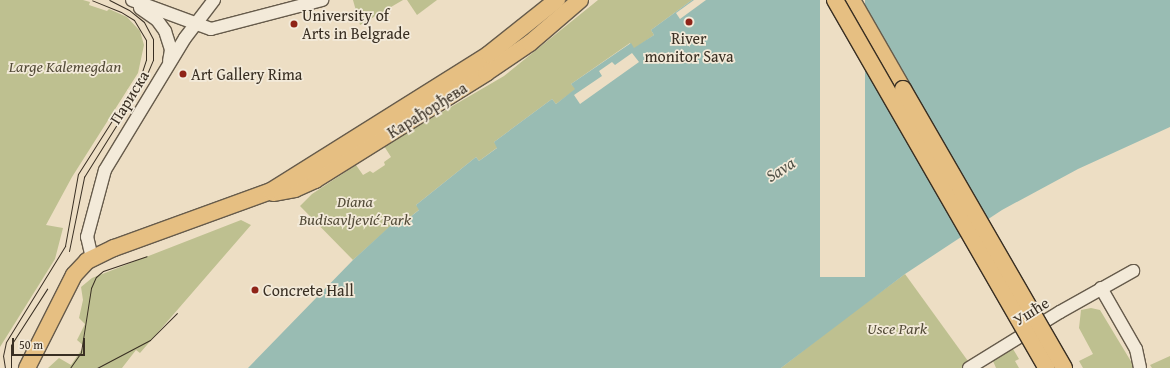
<!DOCTYPE html>
<meta charset="utf-8">
<style>
body{margin:0}
#map{position:relative;width:1170px;height:368px;overflow:hidden;background:#eddec4;font-family:"Gentium Book Plus",serif}
div>[style]{position:absolute}
.green>*{inset:0;background:#bec090}
.water>*{inset:0;background:#99bcb3}
.pier>*{inset:0;background:#eddec4;transform-origin:0 0}
.roads{filter:drop-shadow(1px 0 #665b4b) drop-shadow(-1px 0 #665b4b) drop-shadow(0 1px #665b4b) drop-shadow(0 -1px #665b4b)}
.minor>*{height:12px;margin:-6px;padding:0 6px;transform-origin:6px;border-radius:6px;background:#f3ead9}
.major>*{height:16px;margin:-8px;padding:0 8px;transform-origin:8px;border-radius:8px;background:#e6bf82}
.tram>*{height:1px;margin:-0.5px;padding:0 0.5px;transform-origin:0.5px;border-radius:0.5px;background:#392f23}
.bridges{filter:drop-shadow(1px 0 #392f23) drop-shadow(-1px 0 #392f23) drop-shadow(0 1px #392f23) drop-shadow(0 -1px #392f23)}
.major-bridge>*{height:16px;margin:-8px;padding:0 8px;transform-origin:8px;border-radius:8px;background:#e6bf82}
.dots>*{width:11px;height:11px;translate:-50% -50%;box-sizing:border-box;border:2px solid #f3ead9;border-radius:50%}
span{translate:-50% -50%;white-space:nowrap;text-align:center;line-height:1.15;-webkit-text-stroke:3.5px #f3ead9;paint-order:stroke}
.poi-label{font-size:16px;color:#392f23}
.left{translate:0 -50%;text-align:left}
.park-label{font-size:16px;color:#544c39;font-style:italic}
.street-label{font-size:16px;color:#392f23}
.water-label{font-size:17px;color:#515247;font-style:italic}
.scale{position:absolute;left:12px;top:338px;width:73px;height:18px;box-sizing:border-box;border:2px solid #392f23;border-top:0;padding-left:5px;font-size:12px;line-height:14px;white-space:nowrap;color:#392f23;-webkit-text-stroke:3px #f3ead9;paint-order:stroke}
</style>
<div id="map">
<div class="green">
<div style="clip-path:polygon(0 0,83px 0,90px 2px,89px 5px,107px 11px,109px 9px,127px 17px,140px 31px,144px 45px,138px 73px,72px 177px,46px 225px,63px 228px,55px 259px,0 347px)"></div>
<div style="clip-path:polygon(353px 0,403px 0,360px 25px)"></div>
<div style="clip-path:polygon(407px 0,437px 0,417px 15px)"></div>
<div style="clip-path:polygon(598px 0,692px 0,651px 30px,654px 35px,634px 49px,630px 43px,571px 84px,576px 89px,556px 104px,552px 99px,494px 142px,498px 147px,479px 161px,476px 157px,416px 205px,420px 209px,405px 221px,401px 217px,353px 260px,300px 206px,312px 194px,356px 165px,363px 175px,370px 171px,373px 173px,385px 165px,384px 162px,391px 157px,384px 146px,504px 76px)"></div>
<div style="clip-path:polygon(241px 220px,251px 225px,140px 353px,136px 350px,122px 368px,48px 368px,59px 358px,71px 365px,84px 346px,77px 340px,85px 324px,79px 318px,83px 300px,81px 287px,92px 278px)"></div>
<div style="clip-path:polygon(905px 274px,973px 368px,781px 368px,840px 322px)"></div>
<div style="clip-path:polygon(1091px 308px,1100px 310px,1135px 368px,1083px 368px,1079px 361px,1093px 354px,1079px 328px,1081px 310px)"></div>
<div style="clip-path:polygon(1013px 349px,1019px 359px,1015px 361px,1019px 368px,996px 368px,993px 361px)"></div>
<div style="clip-path:polygon(1170px 356px,1170px 368px,1152px 368px,1150px 365px)"></div>
</div>
<div class="water">
<div style="clip-path:polygon(692px 0,1170px 0,1170px 127px,1078px 169px,1002px 210px,905px 274px,781px 368px,248px 368px,353px 260px,400px 217px,405px 221px,419px 210px,416px 205px,476px 157px,479px 161px,497px 148px,494px 142px,552px 99px,556px 104px,575px 89px,571px 84px,631px 43px,634px 48px,654px 35px,651px 30px)"></div>
</div>
<div class="pier">
<div style="clip-path:polygon(694px 0,706px 0,680px 19px,676px 13px)"></div>
<div style="left:820px;top:0;width:45px;height:277px"></div>
<div style="clip-path:polygon(632px 53px,639px 62px,580px 104px,574px 95px,602px 76px,599px 71px,612px 62px,615px 65px)"></div>
</div>
<div class="roads">
<div class="minor">
<div style="left:132px;top:0;width:84px;rotate:20.2deg"></div>
<div style="left:211px;top:29px;width:115px;rotate:-14.6deg"></div>
<div style="left:140px;top:8px;width:21px;rotate:35deg"></div>
<div style="left:157px;top:20px;width:14px;rotate:54deg"></div>
<div style="left:165px;top:31px;width:20px;rotate:72deg"></div>
<div style="left:171px;top:50px;width:11px;rotate:100deg"></div>
<div style="left:92px;top:258px;width:22px;rotate:-103deg"></div>
<div style="left:87px;top:237px;width:69px;rotate:-75deg"></div>
<div style="left:105px;top:170px;width:154px;rotate:-58.8deg"></div>
<div style="left:185px;top:38px;width:48px;rotate:-52.7deg"></div>
<div style="left:1101px;top:288px;width:70px;rotate:60.2deg"></div>
<div style="left:1136px;top:349px;width:19px;rotate:78deg"></div>
<div style="left:969px;top:368px;width:107px;rotate:-31.6deg"></div>
<div style="left:1060px;top:312px;width:84px;rotate:-29.3deg"></div>
</div>
<div class="major">
<div style="left:852px;top:0;width:103px;rotate:60.2deg"></div>
<div style="left:273px;top:193px;width:22px;rotate:-10deg"></div>
<div style="left:295px;top:189px;width:22px;rotate:-24deg"></div>
<div style="left:315px;top:180px;width:202px;rotate:-32deg"></div>
<div style="left:486px;top:73px;width:53px;rotate:-34.3deg"></div>
<div style="left:530px;top:43px;width:66px;rotate:-40.7deg"></div>
<div style="left:27px;top:368px;width:104px;rotate:-63.2deg"></div>
<div style="left:74px;top:275px;width:19px;rotate:-47deg"></div>
<div style="left:87px;top:261px;width:30px;rotate:-26deg"></div>
<div style="left:114px;top:248px;width:167px;rotate:-20deg"></div>
<div style="left:271px;top:191px;width:257px;rotate:-32.1deg"></div>
<div style="left:489px;top:54px;width:87px;rotate:-38.5deg"></div>
</div>
</div>
<div class="tram">
<div style="left:69px;top:251px;width:76px;rotate:-78.5deg"></div>
<div style="left:84px;top:177px;width:113px;rotate:-58deg"></div>
<div style="left:144px;top:81px;width:23px;rotate:-67deg"></div>
<div style="left:153px;top:60px;width:21px;rotate:-90deg"></div>
<div style="left:153px;top:39px;width:19px;rotate:-118deg"></div>
<div style="left:144px;top:22px;width:19px;rotate:-141deg"></div>
<div style="left:129px;top:10px;width:22px;rotate:-153deg"></div>
<div style="left:5px;top:368px;width:12px;rotate:-99deg"></div>
<div style="left:3px;top:356px;width:14px;rotate:-78deg"></div>
<div style="left:6px;top:342px;width:113px;rotate:-58.4deg"></div>
<div style="left:65px;top:246px;width:73px;rotate:-79.8deg"></div>
<div style="left:78px;top:174px;width:117px;rotate:-57.5deg"></div>
<div style="left:141px;top:75px;width:16px;rotate:-72deg"></div>
<div style="left:146px;top:60px;width:20px;rotate:-90deg"></div>
<div style="left:146px;top:40px;width:23px;rotate:-121deg"></div>
<div style="left:134px;top:20px;width:15px;rotate:-148deg"></div>
<div style="left:121px;top:12px;width:31px;rotate:-158deg"></div>
<div style="left:11px;top:368px;width:23px;rotate:-90deg"></div>
<div style="left:11px;top:345px;width:67px;rotate:-57.3deg"></div>
<div style="left:70px;top:368px;width:19px;rotate:-55deg"></div>
<div style="left:81px;top:352px;width:65px;rotate:-81.1deg"></div>
<div style="left:91px;top:288px;width:12px;rotate:-66deg"></div>
<div style="left:96px;top:277px;width:9px;rotate:-41deg"></div>
<div style="left:103px;top:271px;width:46px;rotate:-18.8deg"></div>
<div style="left:97px;top:368px;width:60px;rotate:-27.8deg"></div>
<div style="left:150px;top:340px;width:38px;rotate:-45deg"></div>
</div>
<div class="bridges">
<div class="major-bridge">
<div style="left:835px;top:0;width:425px;rotate:60.1deg"></div>
<div style="left:903px;top:89px;width:322px;rotate:60deg"></div>
</div>
</div>
<div class="dots">
<div style="left:689px;top:22px;background:#8f2418"></div>
<div style="left:294px;top:24px;background:#8f2418"></div>
<div style="left:183px;top:74px;background:#8f2418"></div>
<div style="left:255px;top:290px;background:#8f2418"></div>
</div>
<div class="poi-label">
<span class="left" style="left:302px;top:24px">University of<br>Arts in Belgrade</span>
<span style="left:689px;top:47px">River<br>monitor Sava</span>
<span class="left" style="left:191px;top:74px">Art Gallery Rima</span>
<span class="left" style="left:263px;top:290px">Concrete Hall</span>
</div>
<div class="park-label">
<span style="left:65px;top:66px">Large Kalemegdan</span>
<span style="left:355px;top:210px">Diana<br>Budisavljević Park</span>
<span style="left:897px;top:328px">Usce Park</span>
</div>
<div class="street-label">
<span style="left:129px;top:97px;rotate:-58deg">Париска</span>
<span style="left:427px;top:110px;rotate:-32deg">Карађорђева</span>
<span style="left:1031px;top:311px;rotate:-32deg">Ушће</span>
</div>
<div class="water-label">
<span style="left:780px;top:169px;rotate:-33deg">Sava</span>
</div>
<div class="scale">50 m</div>
</div>
